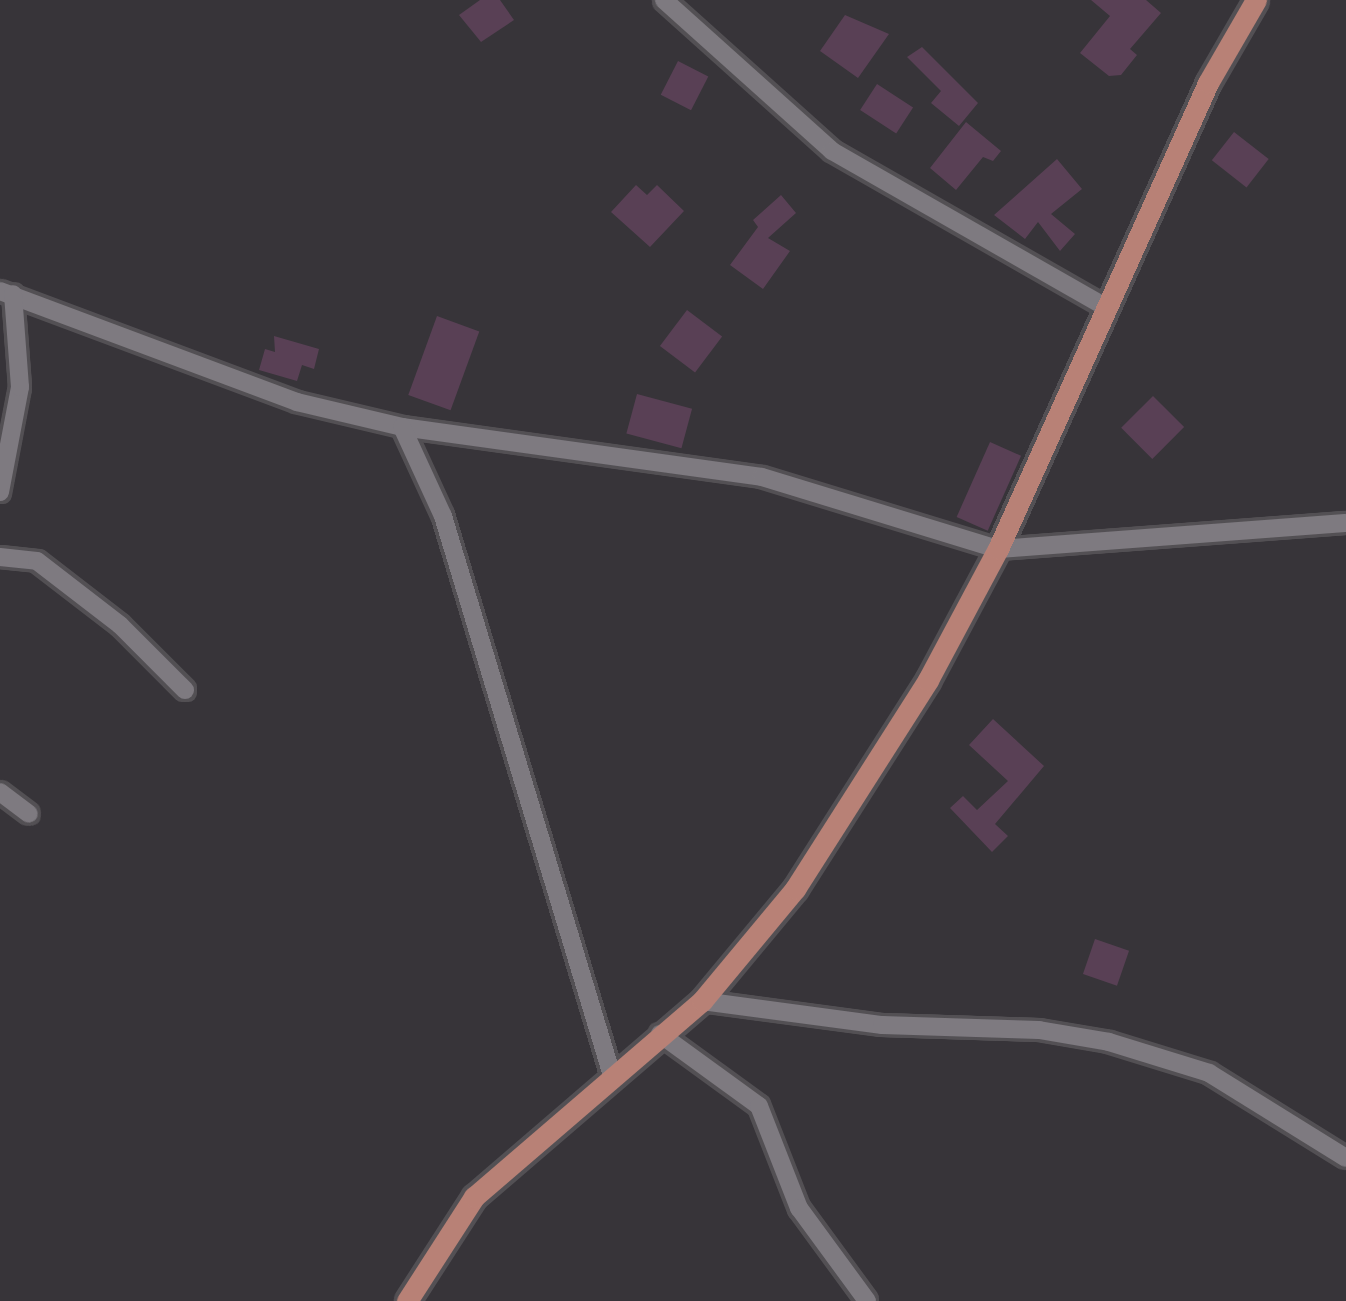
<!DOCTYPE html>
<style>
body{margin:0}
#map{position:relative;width:1346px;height:1301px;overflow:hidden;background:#373439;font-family:"Libre Baskerville",serif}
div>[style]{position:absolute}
.building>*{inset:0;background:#594055;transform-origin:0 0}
.roads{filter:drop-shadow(3px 0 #535054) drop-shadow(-3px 0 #535054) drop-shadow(0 3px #535054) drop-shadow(0 -3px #535054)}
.minor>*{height:18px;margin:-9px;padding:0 9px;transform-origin:9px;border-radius:9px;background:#7e7a80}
.major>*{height:21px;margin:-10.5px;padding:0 10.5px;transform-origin:10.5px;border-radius:10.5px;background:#b88176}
span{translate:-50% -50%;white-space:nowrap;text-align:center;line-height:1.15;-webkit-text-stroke:9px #1e1c1e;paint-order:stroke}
</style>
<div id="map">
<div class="building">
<div style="clip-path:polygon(480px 0,500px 0,514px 20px,481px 42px,459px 15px)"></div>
<div style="clip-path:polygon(1091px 0,1146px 0,1161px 13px,1130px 49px,1137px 55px,1121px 75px,1109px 76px,1080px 53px,1110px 16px)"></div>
<div style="clip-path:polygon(845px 15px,889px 34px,858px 78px,820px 51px)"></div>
<div style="clip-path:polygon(922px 47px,978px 103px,959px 126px,931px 103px,941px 91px,907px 57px)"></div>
<div style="left:678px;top:61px;width:34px;height:38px;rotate:27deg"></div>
<div style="left:877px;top:84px;width:43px;height:31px;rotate:33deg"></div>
<div style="clip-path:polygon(966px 122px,1001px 151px,993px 161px,983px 157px,956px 190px,930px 168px)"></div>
<div style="left:1234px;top:132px;width:44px;height:36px;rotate:38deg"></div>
<div style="clip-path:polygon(1057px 159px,1082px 189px,1051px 214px,1075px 234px,1060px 251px,1038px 222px,1025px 239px,994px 215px)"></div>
<div style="clip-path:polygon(636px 185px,647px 195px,657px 185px,684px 211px,650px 247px,611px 212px)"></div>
<div style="clip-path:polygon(781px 195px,796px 213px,768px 238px,790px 251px,763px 289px,730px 265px,758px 227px,753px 220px)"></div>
<div style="left:687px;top:310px;width:44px;height:45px;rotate:37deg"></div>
<div style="left:437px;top:316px;width:45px;height:84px;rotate:20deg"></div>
<div style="clip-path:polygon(274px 336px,319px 349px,314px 369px,302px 365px,297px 381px,259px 370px,265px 349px,275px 352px)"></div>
<div style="left:637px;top:394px;width:57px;height:41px;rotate:15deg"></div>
<div style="left:1153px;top:396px;width:44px;height:45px;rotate:45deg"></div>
<div style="left:990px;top:442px;width:34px;height:82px;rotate:24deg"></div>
<div style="clip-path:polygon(993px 719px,1044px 766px,995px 824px,1008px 836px,992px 852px,950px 808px,963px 796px,977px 810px,1008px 781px,969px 745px)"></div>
<div style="left:1095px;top:939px;width:36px;height:37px;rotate:19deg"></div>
</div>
<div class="roads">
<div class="minor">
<div style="left:664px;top:0;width:226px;rotate:41.9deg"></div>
<div style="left:832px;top:151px;width:315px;rotate:29.7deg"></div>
<div style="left:0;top:291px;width:317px;rotate:20.5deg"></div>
<div style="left:297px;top:402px;width:108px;rotate:13.4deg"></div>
<div style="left:402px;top:427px;width:363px;rotate:7.9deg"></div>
<div style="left:762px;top:477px;width:247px;rotate:17deg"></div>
<div style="left:998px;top:549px;width:349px;rotate:-4.3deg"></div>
<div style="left:402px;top:427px;width:98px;rotate:65.3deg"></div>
<div style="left:443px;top:516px;width:581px;rotate:73.19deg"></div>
<div style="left:0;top:492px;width:107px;rotate:-79.2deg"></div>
<div style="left:20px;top:387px;width:93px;rotate:-94.3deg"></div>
<div style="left:0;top:557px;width:37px;rotate:6deg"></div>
<div style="left:37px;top:561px;width:105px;rotate:37.6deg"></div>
<div style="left:120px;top:625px;width:92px;rotate:45deg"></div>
<div style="left:0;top:792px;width:36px;rotate:37deg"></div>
<div style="left:702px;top:1001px;width:182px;rotate:7.6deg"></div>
<div style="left:882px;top:1025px;width:157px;rotate:1.8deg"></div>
<div style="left:1039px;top:1030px;width:71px;rotate:9.7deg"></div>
<div style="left:1109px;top:1042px;width:105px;rotate:17.2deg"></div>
<div style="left:1209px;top:1073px;width:161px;rotate:31.8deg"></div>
<div style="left:660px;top:1034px;width:122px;rotate:36deg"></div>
<div style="left:759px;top:1106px;width:110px;rotate:68.6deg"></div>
<div style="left:799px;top:1208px;width:115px;rotate:53.8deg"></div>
</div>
<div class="major">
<div style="left:407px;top:1301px;width:124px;rotate:-57.2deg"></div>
<div style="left:474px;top:1197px;width:301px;rotate:-40.7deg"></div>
<div style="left:702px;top:1001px;width:146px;rotate:-50.3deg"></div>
<div style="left:795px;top:889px;width:248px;rotate:-57.5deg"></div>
<div style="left:928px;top:680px;width:149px;rotate:-61.9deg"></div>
<div style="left:998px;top:549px;width:511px;rotate:-65.74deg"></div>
<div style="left:1208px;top:83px;width:96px;rotate:-60deg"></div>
</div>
</div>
</div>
